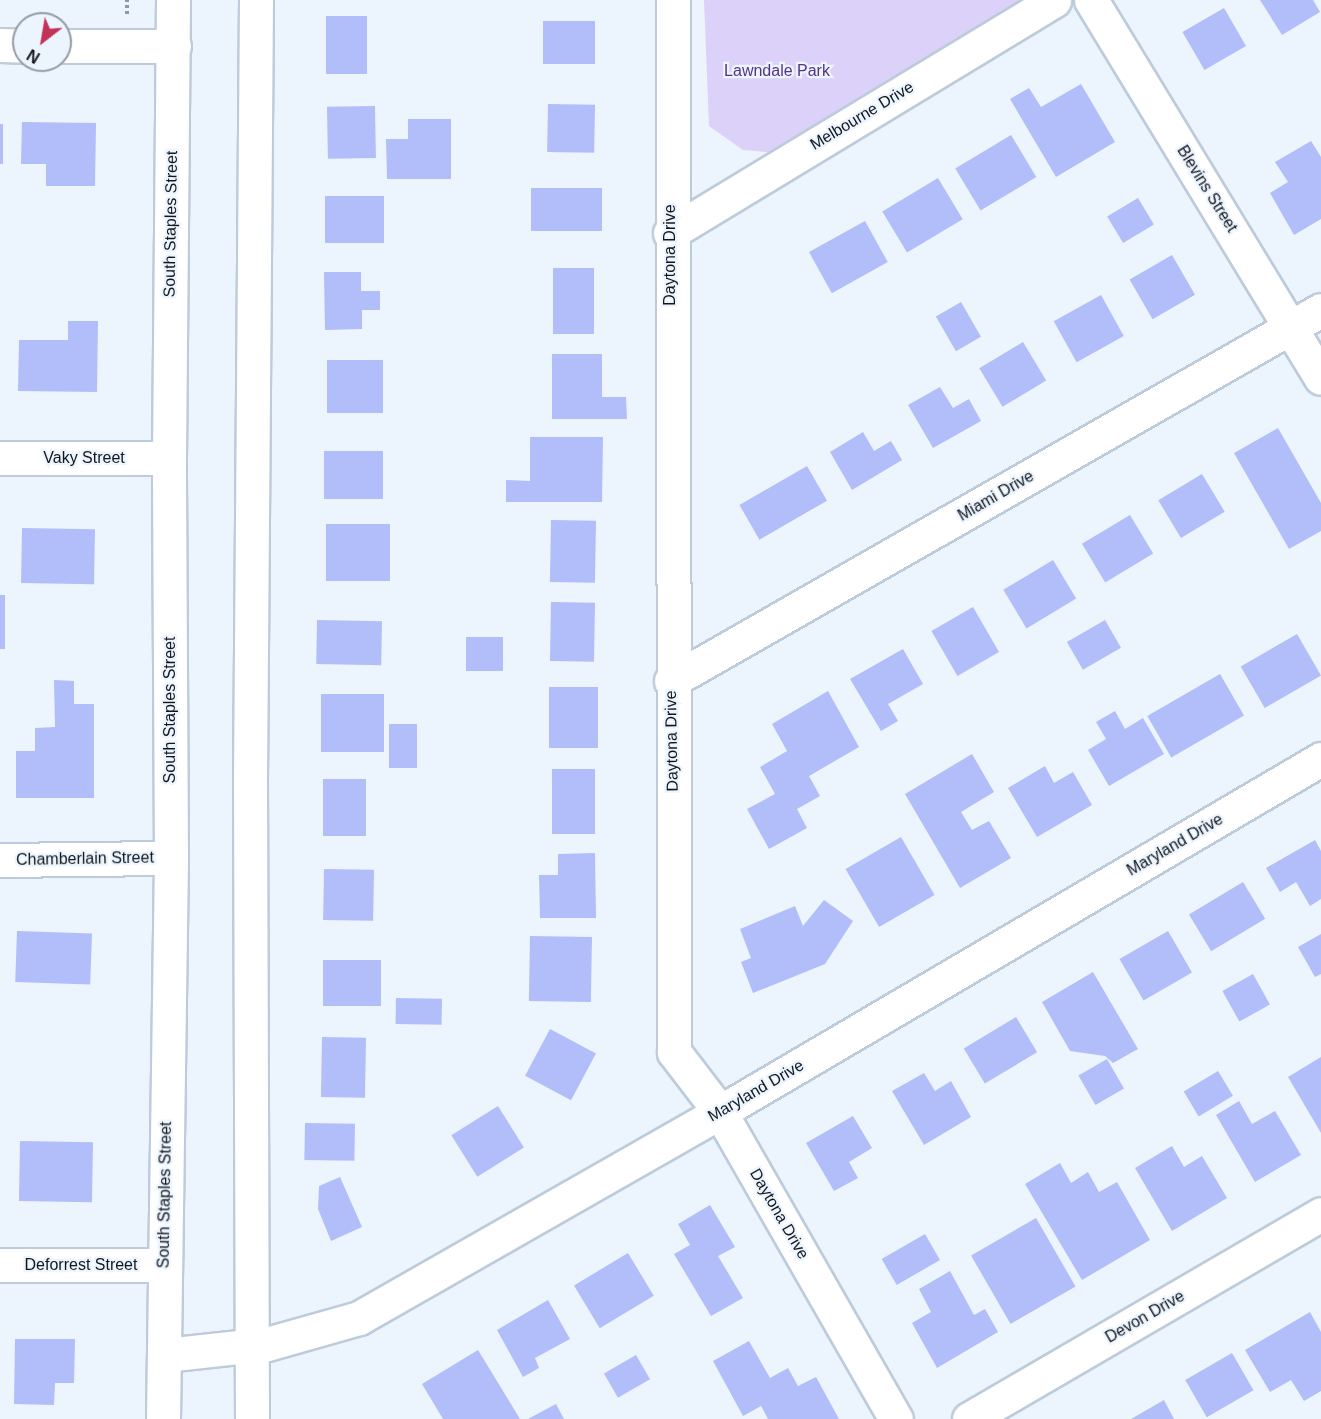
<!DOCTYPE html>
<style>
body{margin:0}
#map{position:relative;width:1321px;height:1419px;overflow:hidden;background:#ecf4fe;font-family:Helvetica,sans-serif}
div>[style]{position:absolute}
.green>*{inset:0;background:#dcd1f9}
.building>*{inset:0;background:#b1bef9;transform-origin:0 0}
.path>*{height:4px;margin-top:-2px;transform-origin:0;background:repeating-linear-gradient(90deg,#91979f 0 3px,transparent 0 6px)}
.roads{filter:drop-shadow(2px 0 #bdcbda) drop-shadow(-2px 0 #bdcbda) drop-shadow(0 2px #bdcbda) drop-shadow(0 -2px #bdcbda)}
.minor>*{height:33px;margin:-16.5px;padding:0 16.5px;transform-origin:16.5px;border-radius:16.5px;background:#fff}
.major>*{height:33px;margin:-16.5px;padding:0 16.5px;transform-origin:16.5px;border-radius:16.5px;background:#fff}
span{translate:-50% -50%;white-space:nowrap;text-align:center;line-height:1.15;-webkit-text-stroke:4.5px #ecf4fe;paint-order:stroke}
.park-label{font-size:16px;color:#553488}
.street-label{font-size:16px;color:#12171c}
.north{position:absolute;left:12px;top:12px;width:60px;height:60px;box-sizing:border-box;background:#ecf4fe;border:2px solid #959ca4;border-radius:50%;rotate:211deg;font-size:16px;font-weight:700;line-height:24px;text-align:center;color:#12171c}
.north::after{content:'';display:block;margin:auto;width:21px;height:27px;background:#c23259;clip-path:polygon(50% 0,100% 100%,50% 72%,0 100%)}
</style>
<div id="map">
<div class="green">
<div style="clip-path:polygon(704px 0,1034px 0,777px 153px,743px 150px,709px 126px)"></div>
</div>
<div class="building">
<div style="clip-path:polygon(1260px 0,1313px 0,1320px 12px,1282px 35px)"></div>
<div style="left:1224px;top:8px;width:44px;height:48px;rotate:60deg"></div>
<div style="left:326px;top:16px;width:41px;height:58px"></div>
<div style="left:543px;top:21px;width:52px;height:43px"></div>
<div style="clip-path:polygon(1081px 84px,1115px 142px,1056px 177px,1010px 99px,1029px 88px,1041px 107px)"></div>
<div style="left:548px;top:104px;width:47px;height:48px;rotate:1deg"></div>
<div style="left:375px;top:106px;width:52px;height:48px;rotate:89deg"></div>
<div style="clip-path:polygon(408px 119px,451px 119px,451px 179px,387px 179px,386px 139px,408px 139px)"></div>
<div style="clip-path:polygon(22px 122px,96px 123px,95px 186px,46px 186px,46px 164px,21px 164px)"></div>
<div style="left:0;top:124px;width:3px;height:40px"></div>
<div style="left:1011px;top:135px;width:49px;height:65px;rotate:59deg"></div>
<div style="clip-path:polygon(1311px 141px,1321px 157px,1321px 219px,1294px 235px,1270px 193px,1288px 182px,1275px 162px)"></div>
<div style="left:938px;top:178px;width:48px;height:65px;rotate:59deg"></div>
<div style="left:531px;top:188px;width:71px;height:43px"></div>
<div style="left:325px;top:196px;width:59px;height:47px"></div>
<div style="left:1138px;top:198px;width:31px;height:36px;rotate:59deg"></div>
<div style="left:865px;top:221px;width:47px;height:64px;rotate:61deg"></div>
<div style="left:1172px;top:255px;width:46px;height:49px;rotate:60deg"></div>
<div style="left:553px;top:268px;width:41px;height:66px"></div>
<div style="clip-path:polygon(324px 272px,361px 272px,361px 291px,380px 291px,380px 310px,362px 310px,362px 329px,325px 330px)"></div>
<div style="left:1101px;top:295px;width:47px;height:54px;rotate:61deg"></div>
<div style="left:961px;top:302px;width:40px;height:29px;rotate:60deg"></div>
<div style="clip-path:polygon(68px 321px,98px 321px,97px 392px,18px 391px,19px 340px,68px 340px)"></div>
<div style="left:1023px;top:342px;width:45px;height:51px;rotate:59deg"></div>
<div style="clip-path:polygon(552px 354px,602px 354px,602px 397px,626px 397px,627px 419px,552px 419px)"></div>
<div style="left:383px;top:360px;width:53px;height:56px;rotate:90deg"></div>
<div style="clip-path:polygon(940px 387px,953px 408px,969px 399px,981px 421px,933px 448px,908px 405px)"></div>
<div style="clip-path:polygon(1278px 428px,1321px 503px,1321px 531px,1289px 549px,1234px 453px)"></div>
<div style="clip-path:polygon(863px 432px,874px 451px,891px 441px,902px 460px,852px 490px,830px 452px)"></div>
<div style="clip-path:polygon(530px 437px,603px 437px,602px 502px,506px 502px,506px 480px,530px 481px)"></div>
<div style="left:324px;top:451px;width:59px;height:48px"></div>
<div style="left:807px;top:466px;width:40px;height:78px;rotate:60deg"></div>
<div style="left:1202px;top:474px;width:44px;height:51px;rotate:59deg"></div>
<div style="left:1130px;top:515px;width:45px;height:56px;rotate:59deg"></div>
<div style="left:551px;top:520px;width:45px;height:62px;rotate:1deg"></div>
<div style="left:390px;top:524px;width:57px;height:64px;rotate:90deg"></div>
<div style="left:22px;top:528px;width:73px;height:55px;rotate:1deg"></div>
<div style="left:1053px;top:560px;width:45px;height:58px;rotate:59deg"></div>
<div style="left:0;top:595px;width:5px;height:54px"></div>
<div style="left:551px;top:602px;width:44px;height:59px;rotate:1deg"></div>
<div style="left:973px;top:607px;width:52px;height:48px;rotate:60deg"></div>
<div style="left:317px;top:620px;width:65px;height:44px;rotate:1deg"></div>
<div style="left:1105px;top:620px;width:32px;height:44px;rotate:60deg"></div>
<div style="left:1297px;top:634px;width:48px;height:65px;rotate:60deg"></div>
<div style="left:466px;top:637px;width:37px;height:34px"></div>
<div style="clip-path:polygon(903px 649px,923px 684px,888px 704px,898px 721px,881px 731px,850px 679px)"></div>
<div style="left:1220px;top:674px;width:48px;height:84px;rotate:60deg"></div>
<div style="clip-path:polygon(54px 680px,74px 681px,74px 704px,94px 704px,94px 798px,16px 798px,16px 751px,35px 751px,35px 728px,55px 727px)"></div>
<div style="left:549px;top:687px;width:49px;height:61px"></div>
<div style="clip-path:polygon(828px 691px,859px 747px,809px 776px,820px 796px,797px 809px,807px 828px,769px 849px,747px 809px,775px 794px,760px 767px,787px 751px,772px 724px)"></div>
<div style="left:321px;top:694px;width:63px;height:58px"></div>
<div style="clip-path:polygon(1115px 711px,1125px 729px,1143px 718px,1164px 754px,1109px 786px,1088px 750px,1106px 739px,1096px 722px)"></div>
<div style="left:389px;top:724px;width:28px;height:44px"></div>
<div style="clip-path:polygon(972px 754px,994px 792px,961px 812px,972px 830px,989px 821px,1011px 858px,960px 888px,905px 794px)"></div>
<div style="clip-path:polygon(1045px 766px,1054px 783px,1073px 772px,1092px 805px,1037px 837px,1008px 788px)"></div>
<div style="left:552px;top:769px;width:43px;height:65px"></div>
<div style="left:323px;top:779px;width:43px;height:57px"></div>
<div style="left:901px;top:837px;width:67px;height:64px;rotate:60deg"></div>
<div style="clip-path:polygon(1315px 840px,1321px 851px,1321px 899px,1310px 906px,1296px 882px,1280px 892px,1266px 868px)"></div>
<div style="clip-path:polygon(595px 853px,596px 918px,540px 918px,539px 875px,558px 875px,558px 854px)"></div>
<div style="left:324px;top:869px;width:50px;height:51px;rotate:1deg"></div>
<div style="left:1243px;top:882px;width:43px;height:63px;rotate:59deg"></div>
<div style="clip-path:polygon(824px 900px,853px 921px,825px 964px,753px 993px,741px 962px,751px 958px,740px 929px,795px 906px,803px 926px)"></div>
<div style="left:17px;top:931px;width:75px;height:51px;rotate:2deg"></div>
<div style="left:1168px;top:931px;width:48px;height:56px;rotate:60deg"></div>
<div style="clip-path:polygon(1321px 934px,1321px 974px,1315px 977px,1298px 947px)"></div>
<div style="left:530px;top:936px;width:62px;height:65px;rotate:1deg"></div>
<div style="left:323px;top:960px;width:58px;height:46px"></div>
<div style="clip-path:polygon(1093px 972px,1138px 1049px,1113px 1063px,1105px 1056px,1070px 1051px,1042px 1002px)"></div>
<div style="left:1253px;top:974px;width:35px;height:35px;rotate:61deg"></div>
<div style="left:396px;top:998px;width:46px;height:26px;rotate:1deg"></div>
<div style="left:1016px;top:1017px;width:41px;height:61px;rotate:59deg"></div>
<div style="left:550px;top:1029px;width:52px;height:53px;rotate:28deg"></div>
<div style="left:322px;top:1037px;width:44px;height:60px;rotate:1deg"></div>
<div style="clip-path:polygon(1321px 1057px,1321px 1133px,1288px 1077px)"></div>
<div style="left:1107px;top:1059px;width:34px;height:33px;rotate:60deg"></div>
<div style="left:1218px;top:1071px;width:29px;height:40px;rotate:59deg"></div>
<div style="clip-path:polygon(924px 1073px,935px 1091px,951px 1081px,971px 1117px,924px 1145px,892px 1091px)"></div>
<div style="clip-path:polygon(1239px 1101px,1252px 1124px,1275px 1111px,1301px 1155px,1255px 1182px,1216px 1115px)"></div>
<div style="left:498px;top:1106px;width:49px;height:55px;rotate:58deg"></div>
<div style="clip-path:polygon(853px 1116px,872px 1148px,849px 1162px,858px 1178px,834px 1191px,806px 1143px)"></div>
<div style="left:305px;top:1123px;width:50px;height:37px;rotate:1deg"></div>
<div style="left:20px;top:1141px;width:73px;height:60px;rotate:1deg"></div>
<div style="clip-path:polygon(1172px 1146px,1184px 1167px,1202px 1156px,1227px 1198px,1172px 1231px,1135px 1168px)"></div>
<div style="clip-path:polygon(1060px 1163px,1071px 1183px,1088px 1172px,1099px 1192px,1117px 1182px,1150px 1240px,1082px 1280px,1025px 1184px)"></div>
<div style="clip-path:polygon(340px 1177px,362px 1227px,331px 1241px,318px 1209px,319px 1186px)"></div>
<div style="clip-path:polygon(710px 1205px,735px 1247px,718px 1256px,743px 1298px,711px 1316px,674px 1254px,690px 1245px,678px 1224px)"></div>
<div style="left:1036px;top:1218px;width:79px;height:75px;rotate:60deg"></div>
<div style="left:925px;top:1234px;width:30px;height:50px;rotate:60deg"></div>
<div style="left:628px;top:1253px;width:50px;height:63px;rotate:59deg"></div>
<div style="clip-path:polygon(950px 1271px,974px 1315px,985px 1309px,998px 1332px,937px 1368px,912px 1323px,931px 1312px,919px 1289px)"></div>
<div style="clip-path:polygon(548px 1300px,570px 1339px,535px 1358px,539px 1368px,523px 1377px,497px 1330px)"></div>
<div style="clip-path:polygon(1310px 1312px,1321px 1332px,1321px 1391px,1304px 1401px,1291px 1380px,1270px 1392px,1245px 1350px)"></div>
<div style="clip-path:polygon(15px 1339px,75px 1339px,74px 1383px,55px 1383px,54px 1405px,14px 1404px)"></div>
<div style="clip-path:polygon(749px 1341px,770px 1378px,788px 1368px,798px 1386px,816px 1377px,839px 1419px,768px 1419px,761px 1406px,743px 1416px,713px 1361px)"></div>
<div style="clip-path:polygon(478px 1350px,520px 1419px,443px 1419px,422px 1384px)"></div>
<div style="left:1232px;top:1353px;width:43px;height:54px;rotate:60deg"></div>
<div style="left:636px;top:1355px;width:28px;height:37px;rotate:60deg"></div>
<div style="clip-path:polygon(1164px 1400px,1174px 1419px,1131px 1419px)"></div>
<div style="clip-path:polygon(556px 1404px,564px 1419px,528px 1419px)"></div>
</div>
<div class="path">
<div style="left:127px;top:14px;width:14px;rotate:-90deg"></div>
</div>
<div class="roads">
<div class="minor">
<div style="left:673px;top:0;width:1052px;rotate:89.95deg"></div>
<div style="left:674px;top:1052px;width:76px;rotate:52.5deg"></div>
<div style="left:720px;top:1112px;width:354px;rotate:60.2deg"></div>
<div style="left:1091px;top:0;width:442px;rotate:58.7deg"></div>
<div style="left:0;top:45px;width:24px;rotate:2deg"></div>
<div style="left:60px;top:46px;width:114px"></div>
<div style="left:670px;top:233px;width:449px;rotate:-31.2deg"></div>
<div style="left:0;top:458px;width:169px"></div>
<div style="left:671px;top:681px;width:748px;rotate:-29.72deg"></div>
<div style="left:0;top:860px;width:171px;rotate:-0.7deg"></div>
<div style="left:0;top:1265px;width:163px"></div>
<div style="left:165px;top:1355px;width:103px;rotate:-6.2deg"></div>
<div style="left:267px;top:1344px;width:96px;rotate:-15.8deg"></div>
<div style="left:359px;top:1318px;width:416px;rotate:-29.7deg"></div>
<div style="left:720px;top:1112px;width:697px;rotate:-30.43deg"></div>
<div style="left:252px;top:1419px;width:639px;rotate:-90.18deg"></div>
<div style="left:250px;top:780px;width:780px;rotate:-89.56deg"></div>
<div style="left:969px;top:1419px;width:407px;rotate:-30.2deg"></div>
</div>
<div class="major">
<div style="left:163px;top:1419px;width:561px;rotate:-89.18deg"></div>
<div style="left:171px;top:858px;width:400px;rotate:-90.3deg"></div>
<div style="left:169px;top:458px;width:458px;rotate:-89.5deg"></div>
</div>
</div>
<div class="park-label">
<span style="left:777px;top:71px">Lawndale Park</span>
</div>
<div class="street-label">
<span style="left:862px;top:116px;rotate:-31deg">Melbourne Drive</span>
<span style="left:1207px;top:189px;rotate:58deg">Blevins Street</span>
<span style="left:171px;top:224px;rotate:-89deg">South Staples Street</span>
<span style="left:670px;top:255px;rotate:-90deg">Daytona Drive</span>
<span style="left:84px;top:458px">Vaky Street</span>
<span style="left:996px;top:496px;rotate:-30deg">Miami Drive</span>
<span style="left:170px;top:710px;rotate:-90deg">South Staples Street</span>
<span style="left:672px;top:741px;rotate:-91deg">Daytona Drive</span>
<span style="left:1175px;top:845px;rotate:-30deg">Maryland Drive</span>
<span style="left:85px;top:859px;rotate:-1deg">Chamberlain Street</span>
<span style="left:756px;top:1091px;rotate:-30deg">Maryland Drive</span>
<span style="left:165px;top:1195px;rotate:-89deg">South Staples Street</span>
<span style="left:779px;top:1214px;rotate:60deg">Daytona Drive</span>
<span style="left:81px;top:1265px">Deforrest Street</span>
<span style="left:1145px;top:1317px;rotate:-30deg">Devon Drive</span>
</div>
<div class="north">N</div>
</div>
